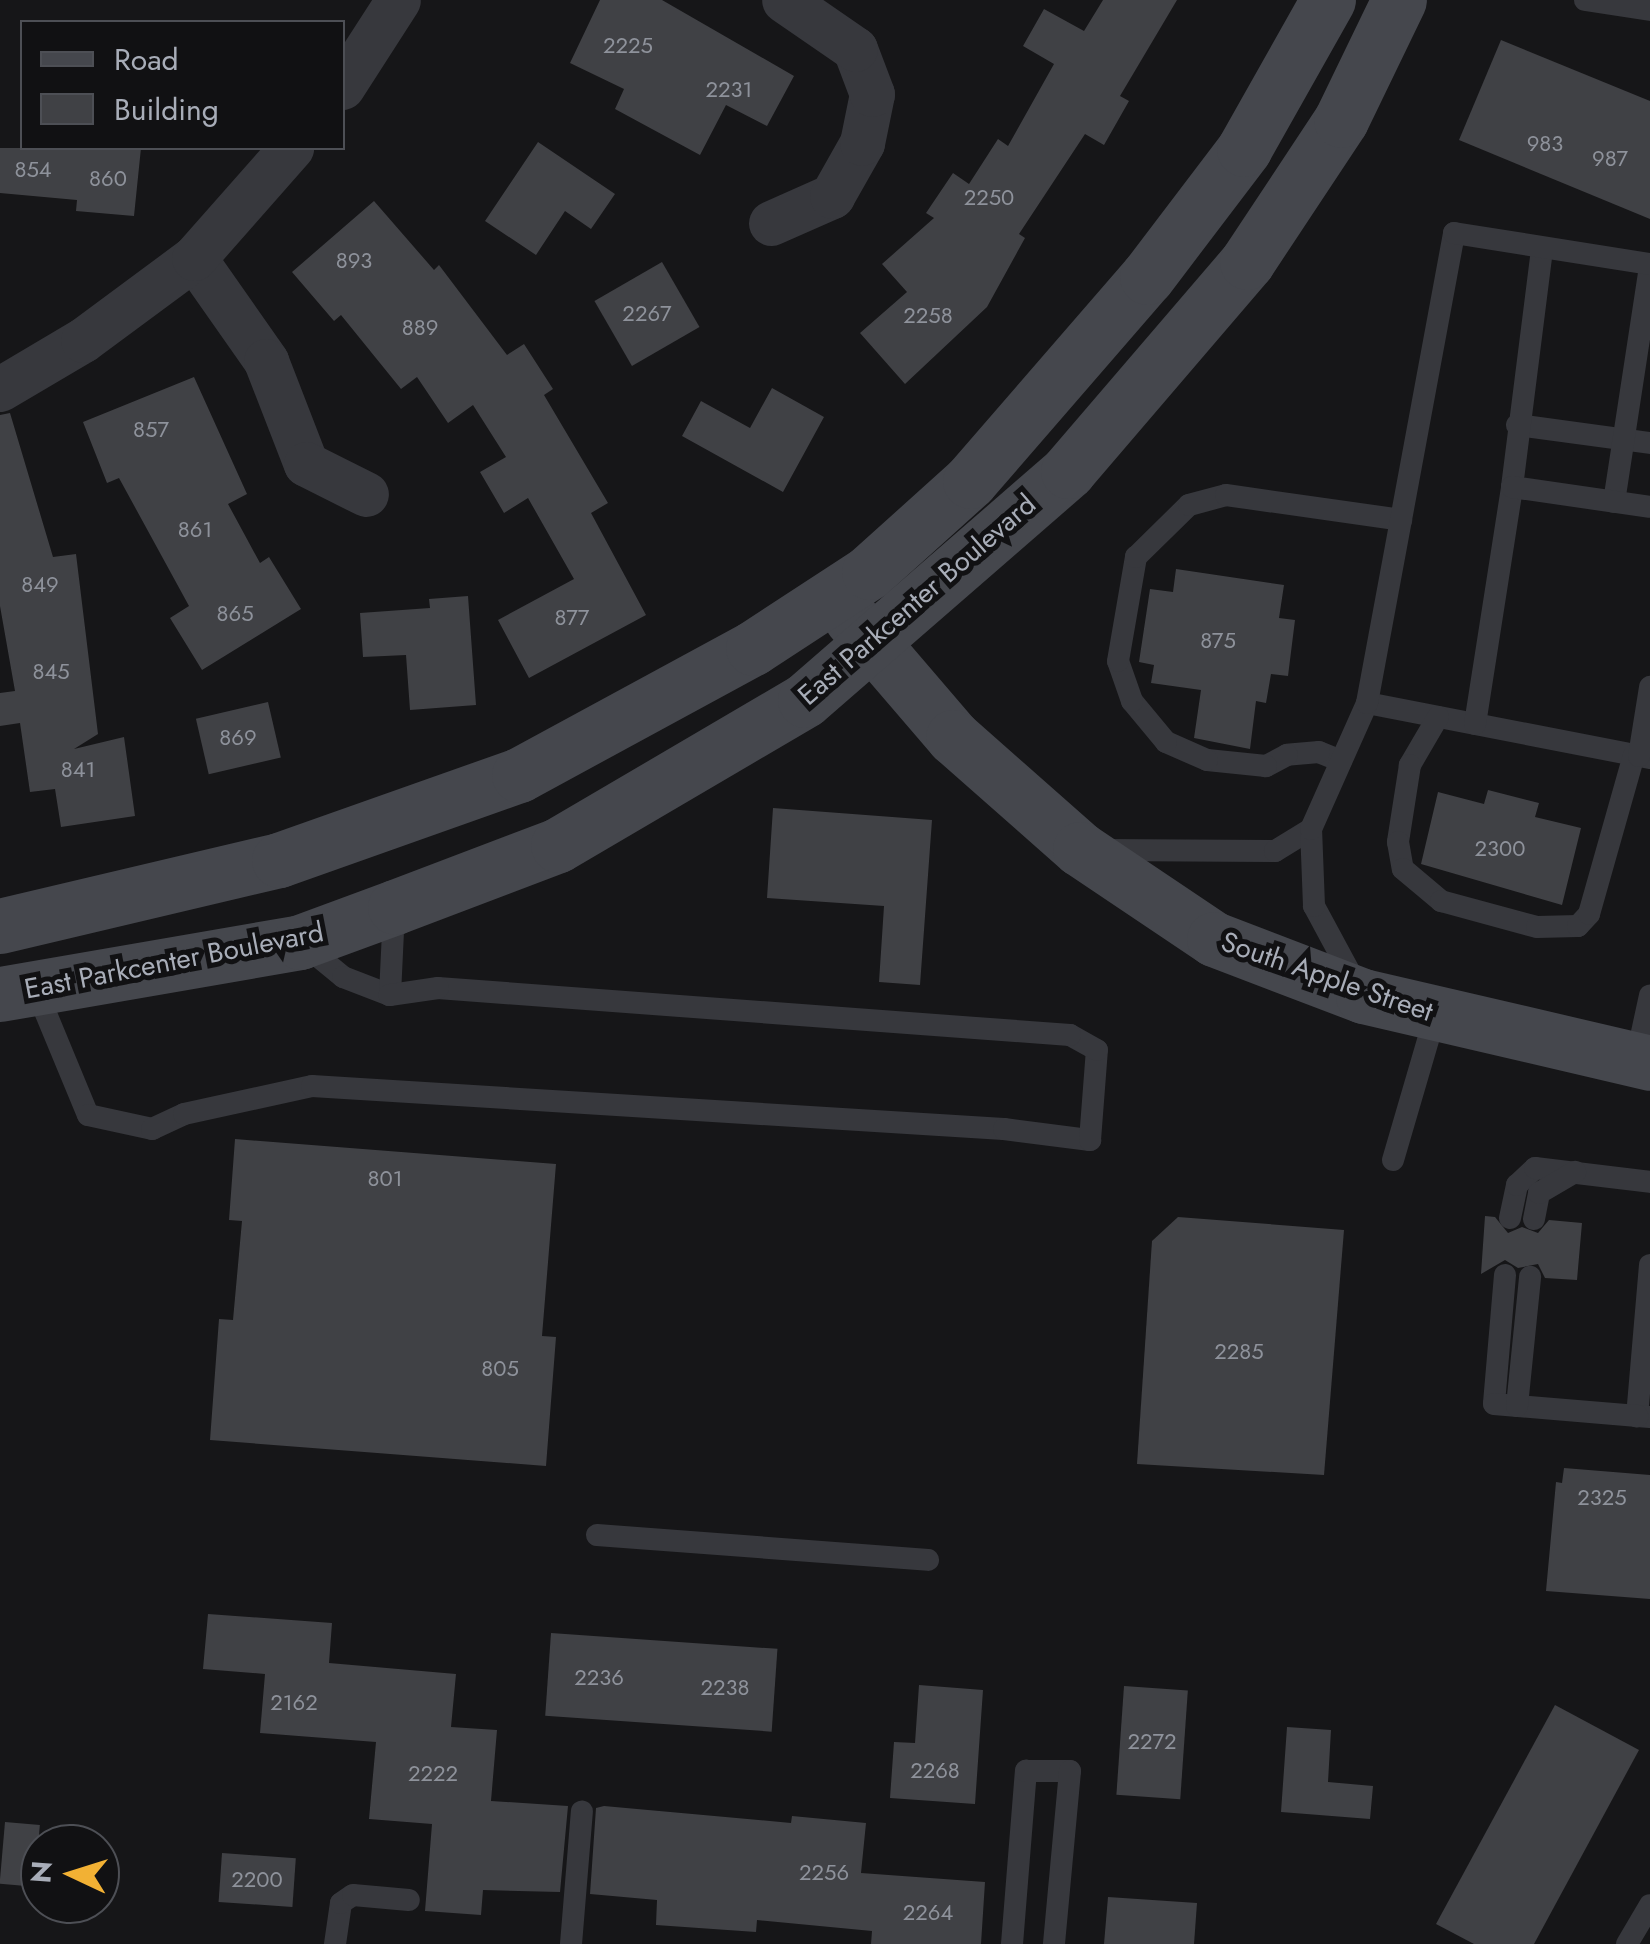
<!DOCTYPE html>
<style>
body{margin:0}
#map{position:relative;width:1650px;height:1944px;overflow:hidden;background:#161618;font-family:Jost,sans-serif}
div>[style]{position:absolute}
.building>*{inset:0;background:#404145;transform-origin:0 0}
.service>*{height:22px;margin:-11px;padding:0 11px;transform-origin:11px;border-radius:11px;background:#37383d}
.minor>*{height:45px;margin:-22.5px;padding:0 22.5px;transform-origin:22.5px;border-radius:22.5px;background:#37383d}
.secondary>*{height:55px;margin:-27.5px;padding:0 27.5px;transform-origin:27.5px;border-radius:27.5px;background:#45474d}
span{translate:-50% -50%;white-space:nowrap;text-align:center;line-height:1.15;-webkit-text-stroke:10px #111113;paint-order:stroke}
.number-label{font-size:22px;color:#8e929b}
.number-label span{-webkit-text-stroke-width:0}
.street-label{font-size:28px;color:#a8adb8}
.legend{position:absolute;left:20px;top:20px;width:325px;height:130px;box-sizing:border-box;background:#111113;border:2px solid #4d4f55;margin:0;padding:12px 18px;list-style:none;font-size:30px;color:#a8adb8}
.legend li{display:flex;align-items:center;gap:20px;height:50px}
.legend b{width:50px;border:2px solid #4d4f55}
.north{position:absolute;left:20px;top:1824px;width:100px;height:100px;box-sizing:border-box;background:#111113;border:2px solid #4d4f55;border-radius:50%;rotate:274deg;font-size:28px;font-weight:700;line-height:40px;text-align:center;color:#a8adb8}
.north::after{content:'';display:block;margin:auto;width:35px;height:45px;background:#f2b134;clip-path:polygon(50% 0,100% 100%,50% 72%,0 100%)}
</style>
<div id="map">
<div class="building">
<div style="clip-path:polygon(600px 0,662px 0,794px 76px,767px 126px,726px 105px,700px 155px,615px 109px,624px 89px,570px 63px)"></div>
<div style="clip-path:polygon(1103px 0,1177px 0,1120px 96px,1129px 101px,1104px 145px,1085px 134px,1019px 234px,1025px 238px,987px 307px,905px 384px,860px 333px,907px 292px,882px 264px,934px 218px,926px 213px,953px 173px,969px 184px,998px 139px,1008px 146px,1054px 64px,1023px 46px,1044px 9px,1084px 31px)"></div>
<div style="clip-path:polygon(1501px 40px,1650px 101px,1650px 219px,1459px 140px)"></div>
<div style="clip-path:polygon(538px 142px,615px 194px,591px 229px,565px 211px,536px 255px,485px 221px)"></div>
<div style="clip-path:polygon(0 148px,141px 148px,134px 216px,76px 211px,77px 200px,0 193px)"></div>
<div style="clip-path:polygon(374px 201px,434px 270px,439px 265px,507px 355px,524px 344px,553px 389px,544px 395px,608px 503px,591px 513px,646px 615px,529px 678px,498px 620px,574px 579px,528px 498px,504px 513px,480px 472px,506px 457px,473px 405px,448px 423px,417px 377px,401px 389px,341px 315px,334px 321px,292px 272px)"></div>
<div style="left:662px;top:262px;width:75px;height:78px;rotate:60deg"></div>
<div style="clip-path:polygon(194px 377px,247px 494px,228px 504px,260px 563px,269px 557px,301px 609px,202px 670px,170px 618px,189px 606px,119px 478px,107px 483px,83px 422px)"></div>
<div style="clip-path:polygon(772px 388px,824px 417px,783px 492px,682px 436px,701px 401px,750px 428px)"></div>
<div style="clip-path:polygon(10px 413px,53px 557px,76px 554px,98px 734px,74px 749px,124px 737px,135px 816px,61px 827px,55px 789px,30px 792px,20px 723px,0 726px,0 693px,15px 691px,0 606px,0 415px)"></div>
<div style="clip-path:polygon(1176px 569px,1284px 585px,1279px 618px,1295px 620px,1288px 676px,1271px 674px,1266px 703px,1256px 701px,1250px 749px,1194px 738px,1201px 690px,1151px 683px,1154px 665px,1139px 662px,1150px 589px,1173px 592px)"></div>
<div style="clip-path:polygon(468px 596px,476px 705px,410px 710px,406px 655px,363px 657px,360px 613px,430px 608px,429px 599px)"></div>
<div style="left:268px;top:702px;width:57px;height:74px;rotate:77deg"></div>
<div style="clip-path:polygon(1488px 790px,1539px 803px,1535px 817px,1581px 828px,1562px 905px,1421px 864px,1438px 792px,1484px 804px)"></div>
<div style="clip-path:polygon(773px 808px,932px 820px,920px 985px,879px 982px,884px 906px,767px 898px)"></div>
<div style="clip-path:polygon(235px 1139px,556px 1164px,542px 1336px,556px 1337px,546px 1466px,210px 1440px,219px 1319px,233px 1320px,242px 1221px,229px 1220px)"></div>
<div style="clip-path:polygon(1485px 1216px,1495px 1217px,1508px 1233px,1522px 1227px,1538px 1233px,1549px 1220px,1582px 1223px,1577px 1280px,1545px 1278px,1538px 1264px,1518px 1268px,1505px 1260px,1481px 1274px)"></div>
<div style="clip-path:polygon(1178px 1217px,1344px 1230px,1324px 1475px,1137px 1464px,1152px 1241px)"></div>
<div style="clip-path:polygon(1564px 1468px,1650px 1475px,1650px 1599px,1546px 1591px,1556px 1482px,1562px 1483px)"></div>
<div style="clip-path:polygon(208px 1614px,332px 1623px,329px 1663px,456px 1674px,451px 1727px,497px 1730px,491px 1801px,568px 1806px,560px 1892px,483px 1890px,481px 1915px,425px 1911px,432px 1824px,369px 1819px,376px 1742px,260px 1733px,265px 1674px,203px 1669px)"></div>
<div style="left:551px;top:1633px;width:227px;height:83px;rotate:4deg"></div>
<div style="clip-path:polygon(919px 1685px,983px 1690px,975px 1804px,890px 1798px,894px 1742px,915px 1743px)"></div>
<div style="left:1124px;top:1686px;width:64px;height:109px;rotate:4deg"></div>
<div style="clip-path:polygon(1555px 1705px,1639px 1750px,1534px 1944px,1474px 1944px,1436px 1924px)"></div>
<div style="clip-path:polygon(1287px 1727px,1331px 1730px,1328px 1782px,1373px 1786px,1370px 1819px,1281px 1812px)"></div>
<div style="clip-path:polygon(604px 1806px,791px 1823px,792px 1816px,866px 1823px,861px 1873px,985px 1882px,981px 1944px,871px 1944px,872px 1931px,757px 1920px,756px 1932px,656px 1925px,657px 1900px,590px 1894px,596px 1808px)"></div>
<div style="left:5px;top:1822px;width:35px;height:62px;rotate:5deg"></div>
<div style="left:222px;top:1853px;width:74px;height:49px;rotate:4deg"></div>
<div style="clip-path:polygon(1108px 1897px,1197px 1903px,1194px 1944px,1104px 1944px)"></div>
</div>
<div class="service">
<div style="left:1585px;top:0;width:66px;rotate:8.7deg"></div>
<div style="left:1517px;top:425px;width:134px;rotate:7.7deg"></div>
<div style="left:1512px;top:487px;width:241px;rotate:-82.8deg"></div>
<div style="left:1614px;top:502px;width:238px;rotate:-81.3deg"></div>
<div style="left:1367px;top:703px;width:288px;rotate:11deg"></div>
<div style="left:1438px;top:717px;width:56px;rotate:120.3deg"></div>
<div style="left:1410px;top:765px;width:78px;rotate:98.9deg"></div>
<div style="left:1398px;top:842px;width:27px;rotate:80deg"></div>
<div style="left:1403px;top:869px;width:50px;rotate:40.1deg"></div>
<div style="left:1441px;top:901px;width:99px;rotate:15.2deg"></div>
<div style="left:1537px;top:927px;width:41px;rotate:-1.4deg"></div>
<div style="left:1578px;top:926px;width:16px;rotate:-47deg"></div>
<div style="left:1589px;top:914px;width:165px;rotate:-74.2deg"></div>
<div style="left:1475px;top:724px;width:240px;rotate:-81.1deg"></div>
<div style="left:1512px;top:487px;width:139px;rotate:8.2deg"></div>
<div style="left:1639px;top:756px;width:70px;rotate:-80.9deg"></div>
<div style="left:1341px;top:761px;width:24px;rotate:-158deg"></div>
<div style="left:1319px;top:752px;width:32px;rotate:175deg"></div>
<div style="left:1287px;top:755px;width:24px;rotate:152deg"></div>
<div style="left:1266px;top:766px;width:59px;rotate:-174.2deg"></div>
<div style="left:1207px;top:760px;width:45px;rotate:-156.3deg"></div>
<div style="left:1166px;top:742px;width:53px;rotate:-129.7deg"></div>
<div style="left:1132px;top:701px;width:42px;rotate:-109.3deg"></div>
<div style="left:1118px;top:661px;width:106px;rotate:-80.2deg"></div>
<div style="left:1136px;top:557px;width:74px;rotate:-44.5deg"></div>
<div style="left:1189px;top:505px;width:38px;rotate:-15deg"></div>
<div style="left:1226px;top:495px;width:177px;rotate:8.1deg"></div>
<div style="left:1100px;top:850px;width:175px;rotate:0.3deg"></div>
<div style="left:1275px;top:851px;width:42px;rotate:-31.4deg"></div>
<div style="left:303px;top:944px;width:52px;rotate:39.5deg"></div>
<div style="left:343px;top:977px;width:50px;rotate:21deg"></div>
<div style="left:390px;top:995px;width:85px;rotate:-87.3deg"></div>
<div style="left:1356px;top:984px;width:89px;rotate:-118.3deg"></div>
<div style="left:1314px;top:906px;width:77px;rotate:-92.2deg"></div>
<div style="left:1311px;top:829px;width:138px;rotate:-66deg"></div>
<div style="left:1367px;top:703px;width:478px;rotate:-79.5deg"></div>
<div style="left:1454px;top:233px;width:198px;rotate:9deg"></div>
<div style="left:37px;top:992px;width:133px;rotate:67.5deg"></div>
<div style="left:88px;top:1115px;width:66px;rotate:12.3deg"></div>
<div style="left:152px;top:1129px;width:35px;rotate:-25deg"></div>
<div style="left:184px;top:1114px;width:131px;rotate:-12.3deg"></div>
<div style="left:312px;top:1086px;width:693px;rotate:3.56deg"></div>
<div style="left:1004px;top:1129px;width:87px;rotate:7.3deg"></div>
<div style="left:1090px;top:1140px;width:90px;rotate:-85.6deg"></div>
<div style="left:1097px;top:1050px;width:31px;rotate:-151deg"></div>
<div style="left:1070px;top:1035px;width:634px;rotate:-175.75deg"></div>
<div style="left:438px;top:988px;width:49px;rotate:171.7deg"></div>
<div style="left:1636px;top:1060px;width:66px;rotate:-77.8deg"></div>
<div style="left:1393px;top:1160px;width:150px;rotate:-73.7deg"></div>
<div style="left:1510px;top:1218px;width:34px;rotate:-78deg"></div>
<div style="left:1517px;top:1185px;width:25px;rotate:-43deg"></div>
<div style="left:1535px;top:1168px;width:116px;rotate:6.9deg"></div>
<div style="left:1534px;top:1219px;width:26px;rotate:-79deg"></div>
<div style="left:1539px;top:1193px;width:42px;rotate:-30.3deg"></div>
<div style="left:1650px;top:1265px;width:152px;rotate:94.9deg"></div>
<div style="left:1637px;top:1416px;width:13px;rotate:4deg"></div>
<div style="left:1505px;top:1275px;width:129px;rotate:94.9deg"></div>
<div style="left:1494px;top:1404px;width:144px;rotate:4.8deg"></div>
<div style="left:1517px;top:1406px;width:130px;rotate:-84.2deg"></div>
<div style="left:597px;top:1535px;width:332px;rotate:4.3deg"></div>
<div style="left:335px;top:1944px;width:41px;rotate:-81.7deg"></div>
<div style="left:341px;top:1903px;width:14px;rotate:-34deg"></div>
<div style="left:353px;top:1895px;width:56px;rotate:5.1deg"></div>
<div style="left:571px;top:1944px;width:133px;rotate:-85.3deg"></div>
<div style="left:1012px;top:1944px;width:174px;rotate:-85.4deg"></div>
<div style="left:1026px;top:1771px;width:44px"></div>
<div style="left:1070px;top:1771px;width:174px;rotate:95.3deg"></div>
<div style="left:1627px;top:1944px;width:45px;rotate:-59.5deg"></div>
</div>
<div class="minor">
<div style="left:342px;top:87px;width:103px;rotate:-57.2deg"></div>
<div style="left:771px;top:223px;width:67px;rotate:-23.9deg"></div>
<div style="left:832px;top:196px;width:61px;rotate:-60.5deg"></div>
<div style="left:862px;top:143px;width:50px;rotate:-78.5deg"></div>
<div style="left:872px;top:94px;width:48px;rotate:-110.7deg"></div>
<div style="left:855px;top:49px;width:86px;rotate:-145.4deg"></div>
<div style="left:194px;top:258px;width:126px;rotate:55deg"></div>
<div style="left:266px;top:361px;width:110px;rotate:68.8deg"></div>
<div style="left:306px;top:464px;width:67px;rotate:26.6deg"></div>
<div style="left:0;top:389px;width:96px;rotate:-30.6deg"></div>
<div style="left:83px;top:340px;width:138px;rotate:-36.5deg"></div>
<div style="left:194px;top:258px;width:147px;rotate:-48.6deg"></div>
</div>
<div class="secondary">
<div style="left:851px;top:618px;width:157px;rotate:49.4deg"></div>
<div style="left:953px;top:737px;width:169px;rotate:41.4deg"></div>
<div style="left:1080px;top:849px;width:161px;rotate:33.9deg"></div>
<div style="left:1214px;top:939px;width:160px;rotate:20.9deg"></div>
<div style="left:1363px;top:996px;width:295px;rotate:13.1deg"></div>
<div style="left:0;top:926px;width:287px;rotate:-13.3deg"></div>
<div style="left:279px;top:860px;width:255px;rotate:-19.5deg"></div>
<div style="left:519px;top:775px;width:266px;rotate:-28.5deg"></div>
<div style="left:753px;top:648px;width:139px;rotate:-33.2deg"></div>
<div style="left:869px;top:572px;width:136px;rotate:-42deg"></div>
<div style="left:970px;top:481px;width:270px;rotate:-49.1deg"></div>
<div style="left:1147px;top:277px;width:161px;rotate:-52.8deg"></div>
<div style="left:1244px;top:149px;width:171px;rotate:-60.6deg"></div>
<div style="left:0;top:994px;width:304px;rotate:-9.8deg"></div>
<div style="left:300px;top:942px;width:101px;rotate:-20.2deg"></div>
<div style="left:395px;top:907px;width:174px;rotate:-20.8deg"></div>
<div style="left:558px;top:845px;width:286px;rotate:-30.4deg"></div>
<div style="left:805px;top:700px;width:349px;rotate:-41deg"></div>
<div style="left:1068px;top:471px;width:275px;rotate:-49.4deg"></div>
<div style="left:1247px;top:262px;width:170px;rotate:-56.5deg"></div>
<div style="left:1341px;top:120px;width:133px;rotate:-64.2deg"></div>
</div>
<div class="number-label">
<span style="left:628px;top:46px">2225</span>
<span style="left:729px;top:90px">2231</span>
<span style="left:1545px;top:144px">983</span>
<span style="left:1610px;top:159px">987</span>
<span style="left:33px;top:170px">854</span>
<span style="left:108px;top:179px">860</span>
<span style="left:989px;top:198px">2250</span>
<span style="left:354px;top:261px">893</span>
<span style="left:647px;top:314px">2267</span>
<span style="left:928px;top:316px">2258</span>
<span style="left:420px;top:328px">889</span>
<span style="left:151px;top:430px">857</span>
<span style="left:195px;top:530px">861</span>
<span style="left:40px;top:585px">849</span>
<span style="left:235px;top:614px">865</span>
<span style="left:572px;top:618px">877</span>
<span style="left:1218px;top:641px">875</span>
<span style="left:51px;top:672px">845</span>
<span style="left:238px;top:738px">869</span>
<span style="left:78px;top:770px">841</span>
<span style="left:1500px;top:849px">2300</span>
<span style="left:385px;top:1179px">801</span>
<span style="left:1239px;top:1352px">2285</span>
<span style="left:500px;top:1369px">805</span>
<span style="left:1602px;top:1498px">2325</span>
<span style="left:599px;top:1678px">2236</span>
<span style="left:725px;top:1688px">2238</span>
<span style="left:294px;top:1703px">2162</span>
<span style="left:1152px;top:1742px">2272</span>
<span style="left:935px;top:1771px">2268</span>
<span style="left:433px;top:1774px">2222</span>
<span style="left:824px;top:1873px">2256</span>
<span style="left:257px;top:1880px">2200</span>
<span style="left:928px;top:1913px">2264</span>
</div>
<div class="street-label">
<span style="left:917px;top:600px;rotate:-41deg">East Parkcenter Boulevard</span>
<span style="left:174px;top:961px;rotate:-11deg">East Parkcenter Boulevard</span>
<span style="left:1327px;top:977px;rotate:19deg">South Apple Street</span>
</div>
<ul class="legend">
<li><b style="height:12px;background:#45474d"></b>Road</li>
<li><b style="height:28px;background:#404145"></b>Building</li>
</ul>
<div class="north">N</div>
</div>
